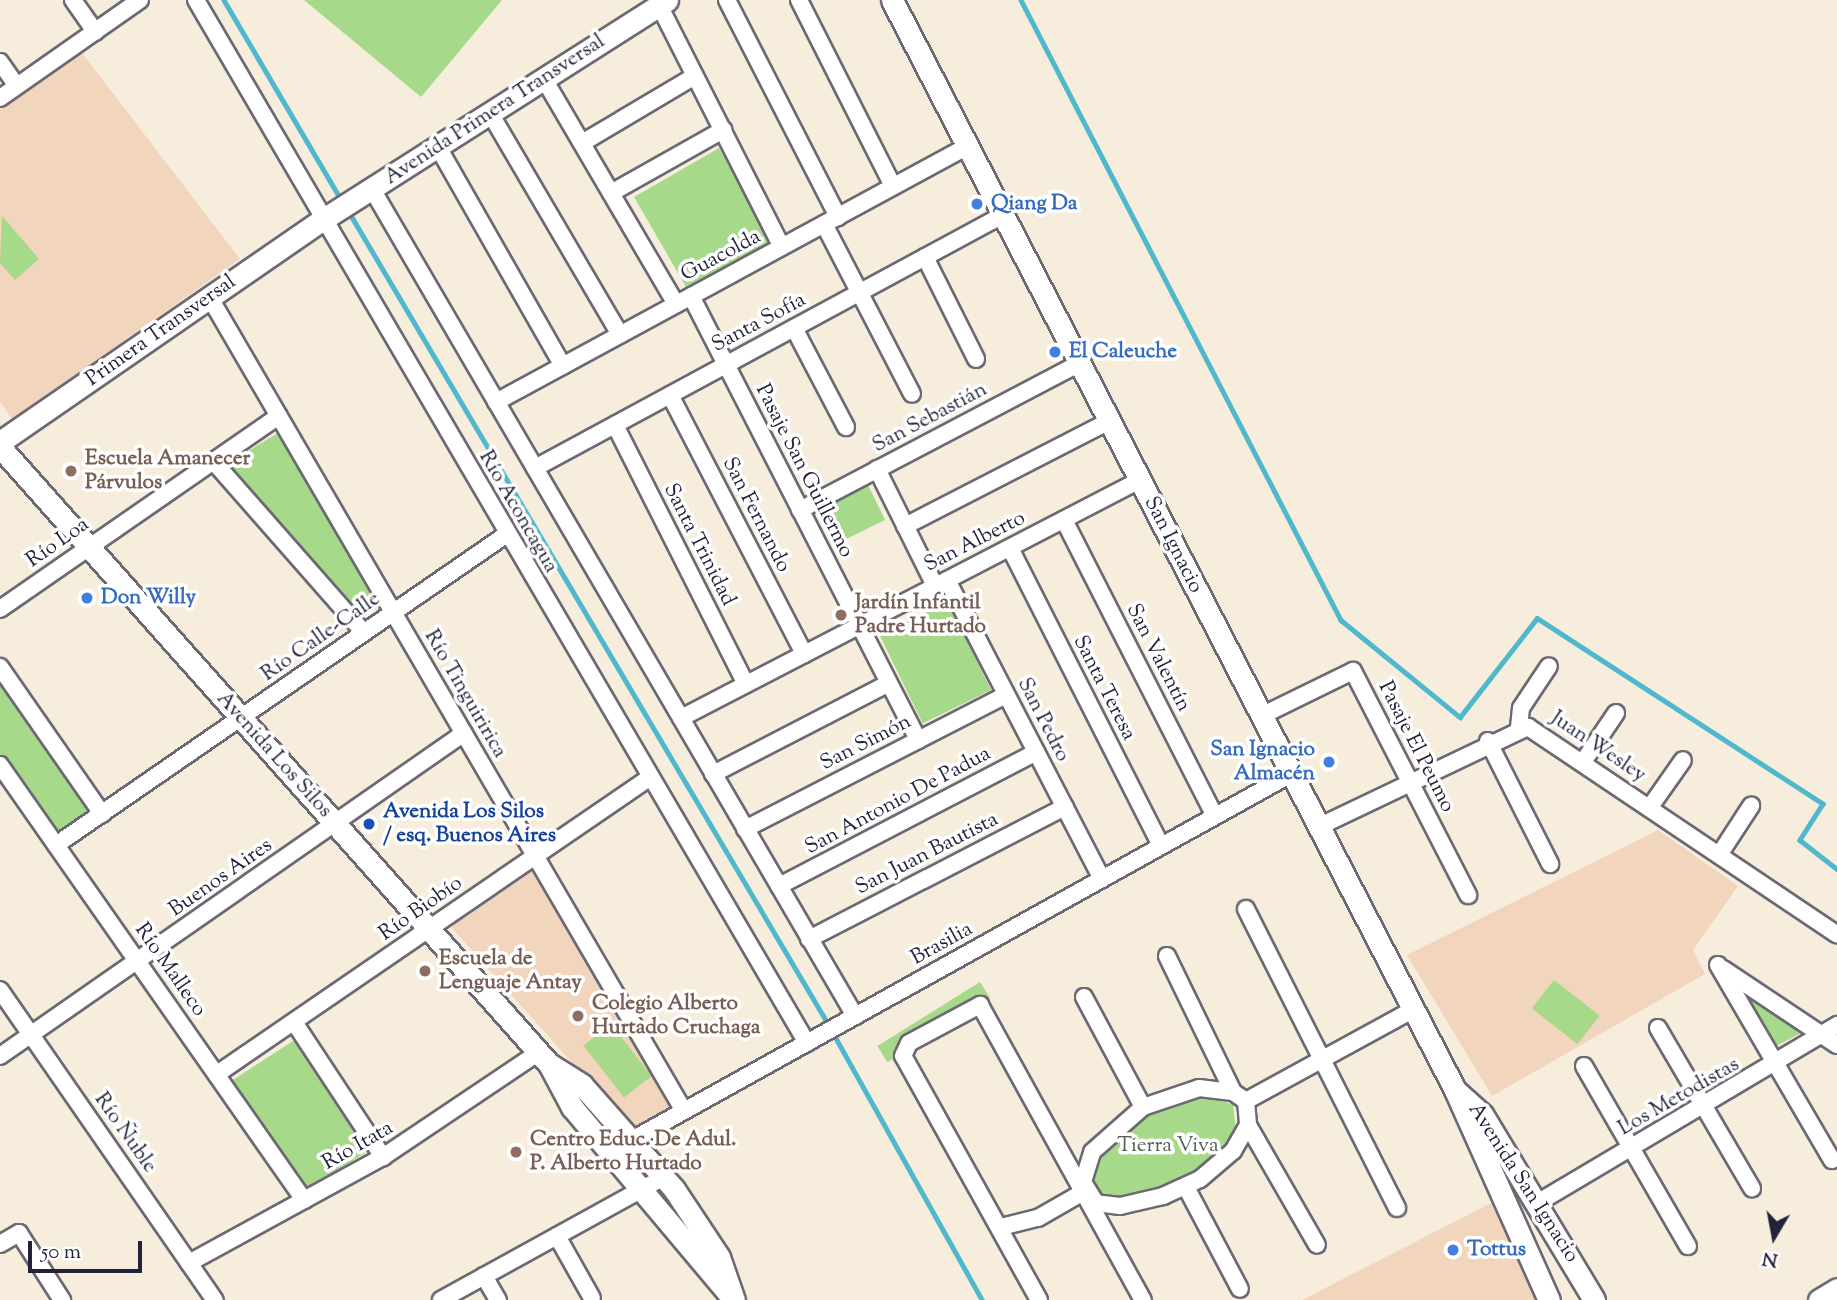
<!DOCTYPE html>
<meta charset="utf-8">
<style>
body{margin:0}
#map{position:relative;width:1837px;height:1300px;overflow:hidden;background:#f6eddc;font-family:"Sorts Mill Goudy",serif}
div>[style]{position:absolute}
.built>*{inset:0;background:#f1d5bd}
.green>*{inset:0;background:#a6d989;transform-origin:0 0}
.stream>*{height:4.5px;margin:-2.25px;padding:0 2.25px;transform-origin:2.25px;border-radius:2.25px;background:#4fb8cd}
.roads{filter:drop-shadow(2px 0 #6c6973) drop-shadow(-2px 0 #6c6973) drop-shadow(0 2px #6c6973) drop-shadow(0 -2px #6c6973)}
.minor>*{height:16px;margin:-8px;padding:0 8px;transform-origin:8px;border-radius:8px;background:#fff}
.major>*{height:21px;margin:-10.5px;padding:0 10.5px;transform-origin:10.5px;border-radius:10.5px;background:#fff}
.dots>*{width:19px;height:19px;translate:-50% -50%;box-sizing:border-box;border:4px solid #fff;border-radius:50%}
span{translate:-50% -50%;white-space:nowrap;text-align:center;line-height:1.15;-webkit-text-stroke:7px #fff;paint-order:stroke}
.street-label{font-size:21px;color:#22223b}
.shop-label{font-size:21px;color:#366cbe;font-weight:700}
.left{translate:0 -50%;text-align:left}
.right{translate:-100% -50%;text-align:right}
.education-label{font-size:21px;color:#785e54;font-weight:700}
.transit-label{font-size:21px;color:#164399;font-weight:700}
.park-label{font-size:21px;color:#506256}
.north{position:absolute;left:1739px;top:1202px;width:70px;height:70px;-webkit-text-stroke:5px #fff;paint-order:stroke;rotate:190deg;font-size:19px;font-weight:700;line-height:28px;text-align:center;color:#22223b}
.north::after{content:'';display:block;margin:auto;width:24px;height:32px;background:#22223b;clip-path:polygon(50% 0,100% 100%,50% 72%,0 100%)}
.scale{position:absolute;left:28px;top:1241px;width:114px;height:32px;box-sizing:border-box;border:4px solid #22223b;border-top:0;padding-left:9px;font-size:21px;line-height:24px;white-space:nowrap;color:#22223b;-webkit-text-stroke:5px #fff;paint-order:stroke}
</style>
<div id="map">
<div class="built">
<div style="clip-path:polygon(79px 49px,240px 259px,12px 419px,0 402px,0 108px)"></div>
<div style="clip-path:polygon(1658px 830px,1738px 886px,1693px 950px,1705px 974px,1492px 1096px,1407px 955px)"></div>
<div style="clip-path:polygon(534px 866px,679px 1106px,631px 1129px,451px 927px)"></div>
<div style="clip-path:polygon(1491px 1203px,1541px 1300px,1302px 1300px)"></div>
</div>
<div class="green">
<div style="clip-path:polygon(304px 0,502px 0,421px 97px)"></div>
<div style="left:719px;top:148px;width:107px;height:98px;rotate:60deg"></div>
<div style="clip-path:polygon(2px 216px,39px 259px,15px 280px,0 263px)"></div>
<div style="clip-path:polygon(283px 430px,382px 604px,361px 619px,227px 464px)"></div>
<div style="left:868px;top:485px;width:39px;height:56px;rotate:64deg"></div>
<div style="left:948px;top:602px;width:98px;height:76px;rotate:64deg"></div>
<div style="clip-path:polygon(0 675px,93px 806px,93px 815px,62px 838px,0 756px)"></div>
<div style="left:1554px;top:980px;width:58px;height:36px;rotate:38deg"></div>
<div style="left:980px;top:982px;width:19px;height:121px;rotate:58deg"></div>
<div style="clip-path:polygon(1737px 985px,1807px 1030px,1772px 1048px)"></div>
<div style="left:611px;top:1024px;width:66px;height:35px;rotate:52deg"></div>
<div style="left:296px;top:1039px;width:133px;height:76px;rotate:57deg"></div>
<div style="clip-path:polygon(1204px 1094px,1233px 1105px,1237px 1138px,1189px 1179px,1153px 1194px,1109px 1199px,1096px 1194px,1094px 1162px,1112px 1140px,1143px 1115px)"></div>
</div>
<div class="stream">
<div style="left:224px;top:0;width:233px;rotate:59.6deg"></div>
<div style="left:1021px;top:0;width:698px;rotate:62.7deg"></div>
<div style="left:1341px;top:620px;width:154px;rotate:39.2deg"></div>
<div style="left:1460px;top:717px;width:125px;rotate:-52.1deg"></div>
<div style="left:1537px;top:618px;width:341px;rotate:33deg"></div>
<div style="left:1823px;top:804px;width:43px;rotate:122.6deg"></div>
<div style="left:1800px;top:840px;width:47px;rotate:38.1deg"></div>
<div style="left:349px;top:212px;width:932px;rotate:59.45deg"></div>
<div style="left:823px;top:1015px;width:326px;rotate:60.8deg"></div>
</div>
<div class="roads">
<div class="minor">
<div style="left:73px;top:0;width:39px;rotate:55deg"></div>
<div style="left:196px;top:0;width:1209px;rotate:59.64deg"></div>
<div style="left:727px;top:0;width:244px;rotate:62.9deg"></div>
<div style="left:799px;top:0;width:208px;rotate:63.2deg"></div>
<div style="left:659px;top:5px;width:271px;rotate:63.1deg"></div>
<div style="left:0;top:62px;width:29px;rotate:55deg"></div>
<div style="left:544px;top:79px;width:261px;rotate:59.6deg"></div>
<div style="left:0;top:98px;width:171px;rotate:-35deg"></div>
<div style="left:490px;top:113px;width:257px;rotate:59.6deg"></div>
<div style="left:582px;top:143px;width:131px;rotate:-30.7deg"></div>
<div style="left:438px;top:147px;width:252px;rotate:60.3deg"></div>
<div style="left:372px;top:189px;width:958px;rotate:59.71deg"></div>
<div style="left:611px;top:193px;width:129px;rotate:-29.4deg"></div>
<div style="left:824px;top:224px;width:191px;rotate:62.6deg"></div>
<div style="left:925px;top:257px;width:114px;rotate:63.4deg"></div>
<div style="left:691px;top:296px;width:499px;rotate:62.9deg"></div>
<div style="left:210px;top:298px;width:941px;rotate:59.76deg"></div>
<div style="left:794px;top:328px;width:112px;rotate:62.3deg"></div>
<div style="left:670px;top:395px;width:292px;rotate:62.6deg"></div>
<div style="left:496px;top:402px;width:535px;rotate:-28.48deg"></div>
<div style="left:615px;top:425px;width:290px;rotate:63.2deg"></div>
<div style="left:214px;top:462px;width:227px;rotate:48.7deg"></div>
<div style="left:535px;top:468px;width:532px;rotate:-28.4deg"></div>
<div style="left:877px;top:469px;width:131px;rotate:63.6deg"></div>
<div style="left:800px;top:510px;width:316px;rotate:-27.7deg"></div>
<div style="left:1064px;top:520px;width:332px;rotate:63deg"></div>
<div style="left:905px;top:526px;width:229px;rotate:-27.2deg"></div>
<div style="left:1010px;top:548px;width:334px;rotate:63.1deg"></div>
<div style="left:947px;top:580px;width:337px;rotate:62.6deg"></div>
<div style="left:0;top:609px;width:339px;rotate:-34.7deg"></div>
<div style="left:0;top:667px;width:179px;rotate:55.2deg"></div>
<div style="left:1261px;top:716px;width:102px;rotate:-26.1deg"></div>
<div style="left:1353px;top:671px;width:252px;rotate:62.8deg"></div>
<div style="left:681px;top:718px;width:517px;rotate:-27.41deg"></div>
<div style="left:1519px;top:727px;width:19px;rotate:-84deg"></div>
<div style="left:1521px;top:708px;width:50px;rotate:-56.3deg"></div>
<div style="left:1488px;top:741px;width:138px;rotate:63.2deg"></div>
<div style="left:1583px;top:762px;width:59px;rotate:-56deg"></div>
<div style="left:0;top:765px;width:531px;rotate:55.05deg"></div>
<div style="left:713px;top:774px;width:198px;rotate:-27.3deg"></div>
<div style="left:1650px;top:807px;width:57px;rotate:-54.9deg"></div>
<div style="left:1318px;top:827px;width:233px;rotate:-25.5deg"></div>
<div style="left:1528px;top:727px;width:372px;rotate:33.9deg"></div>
<div style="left:745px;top:829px;width:293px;rotate:-27.2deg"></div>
<div style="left:56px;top:845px;width:548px;rotate:-34.59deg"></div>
<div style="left:1719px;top:855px;width:59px;rotate:-56.9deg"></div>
<div style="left:779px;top:886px;width:290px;rotate:-27.5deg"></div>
<div style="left:1246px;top:909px;width:335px;rotate:63.2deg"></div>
<div style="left:809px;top:939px;width:288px;rotate:-27.3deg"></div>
<div style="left:1167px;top:956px;width:151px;rotate:64.1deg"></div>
<div style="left:1718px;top:965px;width:226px;rotate:59.7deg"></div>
<div style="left:1723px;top:969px;width:137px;rotate:33.7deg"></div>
<div style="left:0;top:990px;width:377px;rotate:55.3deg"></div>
<div style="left:1084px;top:997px;width:125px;rotate:61.8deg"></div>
<div style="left:294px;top:1022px;width:162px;rotate:56.6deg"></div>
<div style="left:1658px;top:1028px;width:186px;rotate:59.6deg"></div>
<div style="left:0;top:1056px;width:565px;rotate:-34.84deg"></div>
<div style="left:1584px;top:1066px;width:208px;rotate:60deg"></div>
<div style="left:217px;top:1074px;width:524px;rotate:-34.42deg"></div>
<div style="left:1199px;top:1088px;width:34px;rotate:7deg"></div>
<div style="left:1233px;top:1092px;width:16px;rotate:35deg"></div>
<div style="left:1246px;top:1101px;width:24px;rotate:85deg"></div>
<div style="left:1248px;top:1125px;width:30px;rotate:120deg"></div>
<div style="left:1233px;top:1151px;width:43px;rotate:139.7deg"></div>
<div style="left:1200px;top:1179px;width:41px;rotate:155.3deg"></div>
<div style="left:1163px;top:1196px;width:44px;rotate:166.9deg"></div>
<div style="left:1120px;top:1206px;width:24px;rotate:-173deg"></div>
<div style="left:1096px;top:1203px;width:25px;rotate:-122deg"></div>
<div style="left:1083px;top:1182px;width:31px;rotate:-73deg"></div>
<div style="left:1092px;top:1152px;width:68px;rotate:-41.4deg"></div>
<div style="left:1143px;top:1107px;width:59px;rotate:-18.7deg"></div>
<div style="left:1246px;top:1101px;width:189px;rotate:-28.7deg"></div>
<div style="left:1248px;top:1125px;width:138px;rotate:60.1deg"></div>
<div style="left:612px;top:1151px;width:777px;rotate:-29.04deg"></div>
<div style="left:1186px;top:1187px;width:115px;rotate:62.1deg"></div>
<div style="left:1539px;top:1202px;width:347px;rotate:-30.7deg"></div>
<div style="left:1001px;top:1227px;width:38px;rotate:-14deg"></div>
<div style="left:1038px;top:1218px;width:54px;rotate:-29.9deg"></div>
<div style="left:557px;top:1236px;width:71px;rotate:60.6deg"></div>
<div style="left:0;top:1244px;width:22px;rotate:-30deg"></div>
<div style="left:19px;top:1233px;width:80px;rotate:57.3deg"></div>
<div style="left:189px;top:1263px;width:221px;rotate:-28.7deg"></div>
<div style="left:383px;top:1157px;width:188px;rotate:-33.9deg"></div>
<div style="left:484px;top:1276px;width:28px;rotate:60deg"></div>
<div style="left:441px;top:1300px;width:255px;rotate:-28.9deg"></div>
<div style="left:1039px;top:1300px;width:279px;rotate:-119.1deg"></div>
<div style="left:903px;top:1056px;width:14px;rotate:-65deg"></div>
<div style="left:909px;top:1043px;width:81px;rotate:-28.2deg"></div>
<div style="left:980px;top:1005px;width:337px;rotate:61.1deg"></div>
</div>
<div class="major">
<div style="left:892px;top:0;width:1227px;rotate:62.68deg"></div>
<div style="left:1455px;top:1090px;width:230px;rotate:65.9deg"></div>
<div style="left:0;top:442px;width:391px;rotate:-34.6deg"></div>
<div style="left:322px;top:220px;width:409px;rotate:-32.5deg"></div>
<div style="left:0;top:447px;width:826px;rotate:48.34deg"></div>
<div style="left:549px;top:1064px;width:49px;rotate:61.9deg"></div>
<div style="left:572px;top:1107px;width:252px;rotate:50deg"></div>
<div style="left:549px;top:1064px;width:39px;rotate:32deg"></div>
<div style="left:582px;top:1085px;width:139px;rotate:48.5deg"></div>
<div style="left:674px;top:1189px;width:82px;rotate:56.5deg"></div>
<div style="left:719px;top:1257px;width:42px;rotate:70.7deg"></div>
<div style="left:1455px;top:1090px;width:36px;rotate:42deg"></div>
<div style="left:1482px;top:1114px;width:217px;rotate:58.9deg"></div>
<div style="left:1819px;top:1300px;width:21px;rotate:-31deg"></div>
</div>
</div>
<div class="dots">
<div style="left:977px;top:204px;background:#3f7fe0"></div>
<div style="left:1055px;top:352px;background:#3f7fe0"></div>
<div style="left:71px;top:471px;background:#8d6e63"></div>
<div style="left:87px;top:598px;background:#3f7fe0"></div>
<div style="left:841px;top:615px;background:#8d6e63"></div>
<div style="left:1329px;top:762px;background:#3f7fe0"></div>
<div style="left:369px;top:824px;background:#1a4fb4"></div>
<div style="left:425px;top:971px;background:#8d6e63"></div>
<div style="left:578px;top:1016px;background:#8d6e63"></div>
<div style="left:516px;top:1152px;background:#8d6e63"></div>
<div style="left:1453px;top:1250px;background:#3f7fe0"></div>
</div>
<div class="street-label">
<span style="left:495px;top:110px;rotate:-33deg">Avenida Primera Transversal</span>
<span style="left:721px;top:256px;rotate:-28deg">Guacolda</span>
<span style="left:759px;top:323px;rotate:-28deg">Santa Sofía</span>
<span style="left:161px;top:331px;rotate:-35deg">Primera Transversal</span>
<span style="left:930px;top:418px;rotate:-28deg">San Sebastián</span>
<span style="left:804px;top:471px;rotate:63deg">Pasaje San Guillermo</span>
<span style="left:518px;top:512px;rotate:60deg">Río Aconcagua</span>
<span style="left:756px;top:515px;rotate:63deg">San Fernando</span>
<span style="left:975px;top:542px;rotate:-27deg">San Alberto</span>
<span style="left:58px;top:543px;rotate:-35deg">Río Loa</span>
<span style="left:699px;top:545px;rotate:63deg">Santa Trinidad</span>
<span style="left:1173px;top:545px;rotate:63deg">San Ignacio</span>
<span style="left:321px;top:637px;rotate:-35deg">Río Calle-Calle</span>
<span style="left:1158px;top:658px;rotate:63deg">San Valentín</span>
<span style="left:1104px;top:688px;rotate:63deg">Santa Teresa</span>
<span style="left:465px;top:694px;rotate:60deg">Río Tinguiririca</span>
<span style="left:1043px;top:720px;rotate:63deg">San Pedro</span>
<span style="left:866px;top:743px;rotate:-27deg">San Simón</span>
<span style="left:1416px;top:747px;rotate:63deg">Pasaje El Peumo</span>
<span style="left:1598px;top:747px;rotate:34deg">Juan Wesley</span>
<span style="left:274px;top:755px;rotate:48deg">Avenida Los Silos</span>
<span style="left:898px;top:801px;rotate:-28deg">San Antonio De Padua</span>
<span style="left:927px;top:854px;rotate:-27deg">San Juan Bautista</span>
<span style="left:221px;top:878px;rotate:-35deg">Buenos Aires</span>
<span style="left:421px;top:909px;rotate:-35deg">Río Biobío</span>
<span style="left:942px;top:944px;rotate:-29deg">Brasilia</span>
<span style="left:170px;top:970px;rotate:55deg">Río Malleco</span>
<span style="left:1679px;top:1097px;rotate:-30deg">Los Metodistas</span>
<span style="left:125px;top:1133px;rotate:55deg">Río Ñuble</span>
<span style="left:358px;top:1146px;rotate:-30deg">Río Itata</span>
<span style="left:1523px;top:1183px;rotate:57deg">Avenida San Ignacio</span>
</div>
<div class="shop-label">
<span class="left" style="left:991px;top:204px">Qiang Da</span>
<span class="left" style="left:1069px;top:352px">El Caleuche</span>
<span class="left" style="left:101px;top:598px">Don Willy</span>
<span class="right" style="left:1315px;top:762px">San Ignacio<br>Almacén</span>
<span class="left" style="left:1467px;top:1250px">Tottus</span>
</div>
<div class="education-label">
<span class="left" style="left:85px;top:471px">Escuela Amanecer<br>Párvulos</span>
<span class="left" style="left:855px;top:615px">Jardín Infantil<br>Padre Hurtado</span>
<span class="left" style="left:439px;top:971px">Escuela de<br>Lenguaje Antay</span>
<span class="left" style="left:592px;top:1016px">Colegio Alberto<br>Hurtado Cruchaga</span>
<span class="left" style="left:530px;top:1152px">Centro Educ. De Adul.<br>P. Alberto Hurtado</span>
</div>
<div class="transit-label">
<span class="left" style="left:383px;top:824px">Avenida Los Silos<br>/ esq. Buenos Aires</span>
</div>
<div class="park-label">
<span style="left:1168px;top:1146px">Tierra Viva</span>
</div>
<div class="north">N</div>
<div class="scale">50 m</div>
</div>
